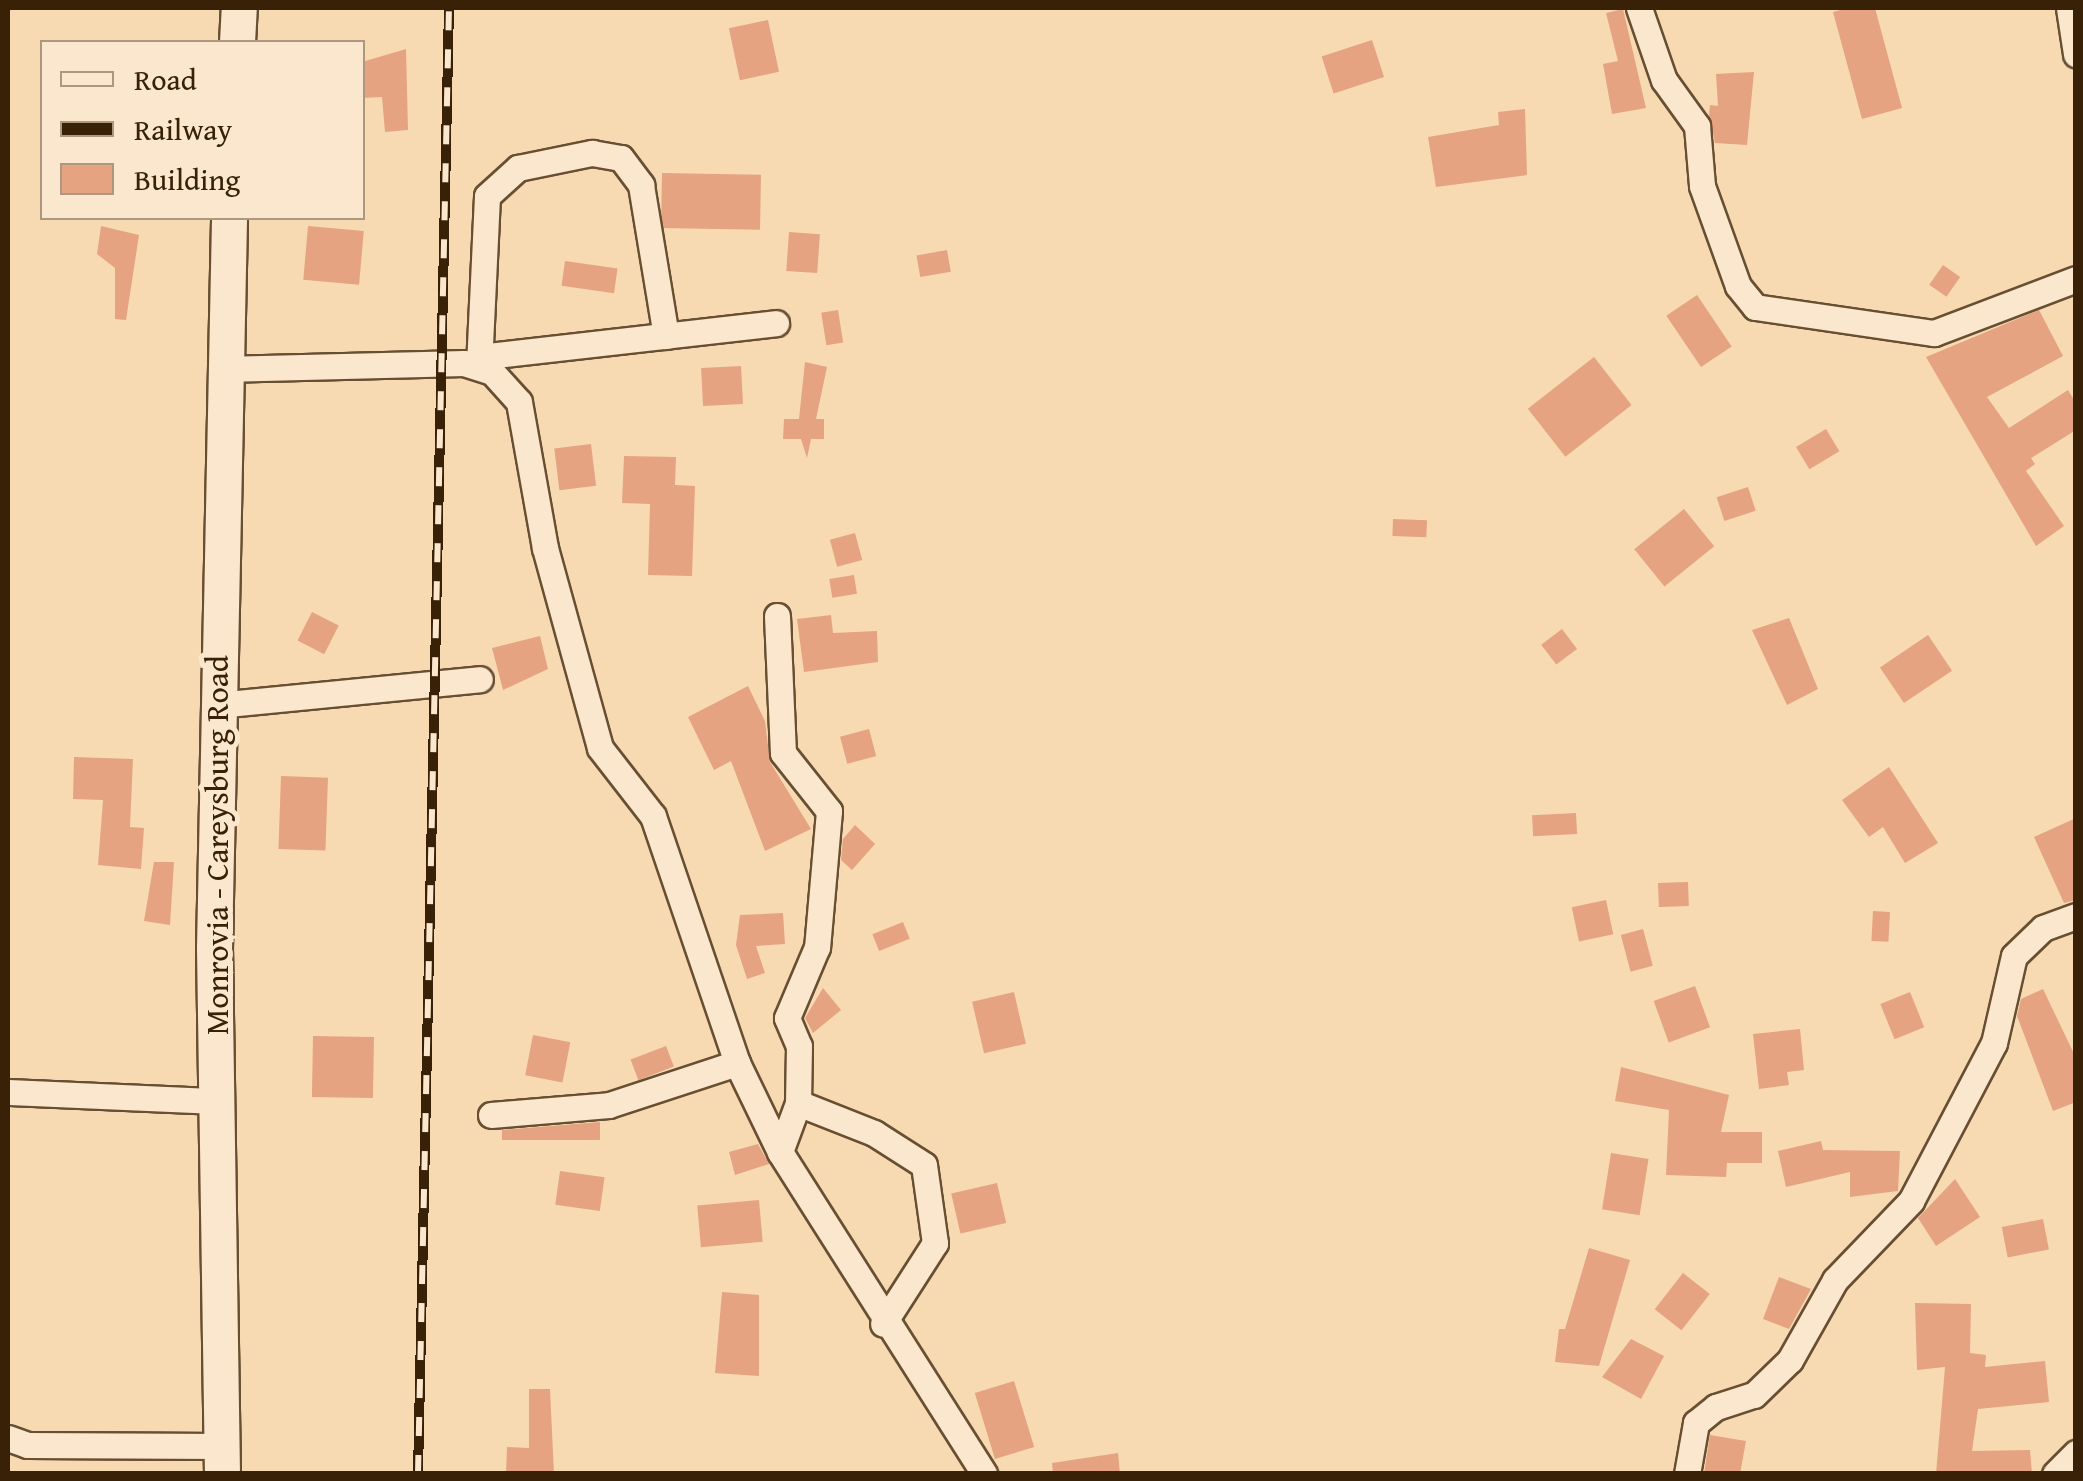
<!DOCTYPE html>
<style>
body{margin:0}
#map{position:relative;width:2083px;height:1481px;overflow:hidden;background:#f7dab2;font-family:"Gentium Book Plus",serif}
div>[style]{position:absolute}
.building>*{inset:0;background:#e5a381;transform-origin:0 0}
.roads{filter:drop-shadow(2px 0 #684f32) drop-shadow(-2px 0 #684f32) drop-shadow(0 2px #684f32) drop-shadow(0 -2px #684f32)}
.street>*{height:25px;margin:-12.5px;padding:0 12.5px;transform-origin:12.5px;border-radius:12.5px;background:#fae7cd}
.secondary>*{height:35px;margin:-17.5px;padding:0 17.5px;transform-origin:17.5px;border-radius:17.5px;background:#fae7cd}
.rail>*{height:10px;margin-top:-5px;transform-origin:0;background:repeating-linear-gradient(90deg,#fae7cd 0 19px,#382107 0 38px);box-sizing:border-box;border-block:2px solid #382107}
span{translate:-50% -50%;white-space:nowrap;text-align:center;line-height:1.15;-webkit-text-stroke:10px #fae7cd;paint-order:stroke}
.street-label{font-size:32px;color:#382107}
.frame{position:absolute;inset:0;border:10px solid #382107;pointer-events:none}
.legend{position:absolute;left:40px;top:40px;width:325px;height:180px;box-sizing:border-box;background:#fae7cd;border:2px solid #ac987e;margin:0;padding:12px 18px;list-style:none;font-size:30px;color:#382107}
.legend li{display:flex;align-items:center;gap:20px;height:50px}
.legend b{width:50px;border:2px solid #ac987e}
</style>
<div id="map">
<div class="building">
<div style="clip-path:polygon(1848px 8px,1875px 8px,1902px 108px,1862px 119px,1833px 12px)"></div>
<div style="clip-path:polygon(1623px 9px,1646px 108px,1612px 114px,1603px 64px,1618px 61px,1606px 13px)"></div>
<div style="left:768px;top:20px;width:53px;height:40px;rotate:78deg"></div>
<div style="left:1372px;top:40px;width:39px;height:53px;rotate:72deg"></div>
<div style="clip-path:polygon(406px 49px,408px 130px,385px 132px,382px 97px,362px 98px,362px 62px)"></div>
<div style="clip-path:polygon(1754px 72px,1747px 145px,1715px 143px,1709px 115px,1710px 105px,1718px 106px,1716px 74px)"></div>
<div style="clip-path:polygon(1525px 109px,1527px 175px,1436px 187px,1428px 137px,1499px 125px,1498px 112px)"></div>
<div style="left:662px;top:173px;width:99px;height:55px;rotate:1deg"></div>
<div style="clip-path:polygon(101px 226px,139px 235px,126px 320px,115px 319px,115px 268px,97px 254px)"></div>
<div style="left:308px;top:226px;width:56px;height:54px;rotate:5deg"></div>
<div style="left:789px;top:232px;width:31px;height:39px;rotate:4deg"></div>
<div style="left:947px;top:250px;width:22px;height:31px;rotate:80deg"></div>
<div style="left:565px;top:261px;width:53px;height:25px;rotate:8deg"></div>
<div style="left:1943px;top:265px;width:21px;height:24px;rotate:35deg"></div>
<div style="left:1697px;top:295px;width:62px;height:37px;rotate:56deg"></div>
<div style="left:838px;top:310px;width:33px;height:17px;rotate:81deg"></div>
<div style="clip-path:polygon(2039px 310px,2063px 356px,1987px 397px,2009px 428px,2068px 390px,2076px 403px,2076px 430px,2031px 458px,2035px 464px,2026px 471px,2064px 526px,2036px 546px,1926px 357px)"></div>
<div style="left:1594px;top:357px;width:61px;height:84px;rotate:52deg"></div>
<div style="clip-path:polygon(805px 362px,827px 367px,816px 419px,824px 419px,824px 439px,811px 439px,807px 458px,801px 439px,783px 439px,784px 419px,799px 419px)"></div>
<div style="left:741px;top:366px;width:38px;height:40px;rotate:87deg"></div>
<div style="left:1826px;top:429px;width:26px;height:35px;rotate:59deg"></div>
<div style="left:591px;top:444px;width:42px;height:37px;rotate:83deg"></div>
<div style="clip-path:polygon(624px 456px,676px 457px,675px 485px,695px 486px,692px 576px,648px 575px,650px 504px,622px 503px)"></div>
<div style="left:1748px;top:487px;width:25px;height:33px;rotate:72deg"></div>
<div style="left:1684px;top:509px;width:48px;height:64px;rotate:51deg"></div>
<div style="left:1393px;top:519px;width:34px;height:17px;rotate:2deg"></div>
<div style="left:855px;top:533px;width:28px;height:26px;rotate:75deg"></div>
<div style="left:854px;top:575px;width:19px;height:25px;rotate:81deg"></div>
<div style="left:312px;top:612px;width:30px;height:32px;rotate:27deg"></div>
<div style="clip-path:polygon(831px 615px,833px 633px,877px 631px,878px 662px,804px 672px,797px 619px)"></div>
<div style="clip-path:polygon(1789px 618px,1818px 689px,1787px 705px,1752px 630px)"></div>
<div style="left:1562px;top:629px;width:25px;height:26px;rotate:53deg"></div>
<div style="left:1928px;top:635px;width:43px;height:58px;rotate:56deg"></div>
<div style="clip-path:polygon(540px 636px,548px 669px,503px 690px,492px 648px)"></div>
<div style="clip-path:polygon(748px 686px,765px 721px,770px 762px,811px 829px,765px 851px,731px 761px,714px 770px,688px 717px)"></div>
<div style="left:869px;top:729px;width:28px;height:30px;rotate:75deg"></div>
<div style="clip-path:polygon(74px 757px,133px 759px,130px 827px,144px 828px,141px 869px,98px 865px,103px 800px,73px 799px)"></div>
<div style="clip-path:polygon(1889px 767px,1938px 843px,1905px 863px,1883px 827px,1869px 837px,1842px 800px)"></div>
<div style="left:281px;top:776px;width:47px;height:73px;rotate:2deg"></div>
<div style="left:1576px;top:813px;width:21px;height:44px;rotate:87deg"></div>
<div style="clip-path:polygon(2076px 818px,2076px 900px,2064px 903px,2034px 837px)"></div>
<div style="clip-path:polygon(855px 825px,875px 844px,852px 870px,841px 860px,843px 839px)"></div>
<div style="clip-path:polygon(154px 862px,174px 862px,170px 925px,144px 921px)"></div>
<div style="left:1688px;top:882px;width:24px;height:30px;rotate:88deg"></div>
<div style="left:1606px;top:900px;width:35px;height:35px;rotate:78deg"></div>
<div style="left:1873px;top:911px;width:17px;height:30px;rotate:3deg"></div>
<div style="clip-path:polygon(783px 913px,785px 944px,756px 946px,765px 973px,747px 979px,736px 945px,740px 915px)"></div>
<div style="left:903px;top:922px;width:18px;height:33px;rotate:68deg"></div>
<div style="left:1643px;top:929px;width:38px;height:23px;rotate:75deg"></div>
<div style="left:1695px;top:986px;width:44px;height:44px;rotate:70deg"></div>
<div style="clip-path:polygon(823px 988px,841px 1010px,813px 1033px,805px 1018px)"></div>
<div style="clip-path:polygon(2043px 989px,2076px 1058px,2076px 1102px,2053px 1111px,2017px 1016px,2021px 999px)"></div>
<div style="left:1014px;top:992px;width:53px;height:43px;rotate:77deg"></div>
<div style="left:1910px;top:992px;width:38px;height:32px;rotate:68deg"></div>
<div style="clip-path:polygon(1800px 1029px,1804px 1070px,1787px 1072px,1789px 1085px,1759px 1089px,1753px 1034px)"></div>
<div style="left:533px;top:1035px;width:38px;height:41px;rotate:11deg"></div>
<div style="left:313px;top:1036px;width:61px;height:61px;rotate:1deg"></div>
<div style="left:666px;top:1046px;width:22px;height:38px;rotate:69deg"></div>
<div style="clip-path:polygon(1621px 1067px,1729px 1095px,1721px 1132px,1762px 1132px,1762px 1163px,1727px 1163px,1726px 1177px,1666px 1175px,1669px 1110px,1615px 1101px)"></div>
<div style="clip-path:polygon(600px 1122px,600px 1140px,502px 1140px,502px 1130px)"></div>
<div style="clip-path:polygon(1821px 1141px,1823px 1150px,1900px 1151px,1898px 1191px,1850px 1197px,1850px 1172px,1786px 1187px,1778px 1151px)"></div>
<div style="clip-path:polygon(758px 1144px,769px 1164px,735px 1175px,729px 1152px)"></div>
<div style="left:1611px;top:1153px;width:38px;height:57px;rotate:9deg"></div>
<div style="left:560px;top:1171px;width:45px;height:34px;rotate:8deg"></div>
<div style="clip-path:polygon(1955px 1179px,1980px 1217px,1936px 1246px,1918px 1218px)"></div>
<div style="left:997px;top:1183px;width:41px;height:47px;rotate:77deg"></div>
<div style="left:759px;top:1200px;width:42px;height:62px;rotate:85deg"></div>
<div style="left:2043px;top:1219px;width:31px;height:42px;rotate:79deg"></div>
<div style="clip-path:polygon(1589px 1248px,1630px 1260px,1599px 1366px,1555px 1362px,1559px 1329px,1565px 1329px)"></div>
<div style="left:1683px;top:1273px;width:34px;height:46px;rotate:38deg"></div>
<div style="clip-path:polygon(1779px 1277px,1811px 1289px,1789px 1329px,1763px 1319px)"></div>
<div style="clip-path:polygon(722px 1292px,759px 1295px,759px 1376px,715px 1373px)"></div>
<div style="clip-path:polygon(1915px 1303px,1971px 1304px,1970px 1353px,1986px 1355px,1985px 1367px,2045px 1361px,2049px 1402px,1978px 1409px,1972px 1451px,2030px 1450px,2032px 1474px,1936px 1474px,1945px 1367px,1917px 1370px)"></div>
<div style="clip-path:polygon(1631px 1339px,1664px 1356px,1641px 1399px,1602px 1377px)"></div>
<div style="left:1014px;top:1381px;width:69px;height:41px;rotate:73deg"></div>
<div style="clip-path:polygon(529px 1389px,550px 1389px,554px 1474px,506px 1474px,507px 1447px,529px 1448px)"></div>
<div style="clip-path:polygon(1710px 1435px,1746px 1441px,1740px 1474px,1704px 1474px)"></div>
<div style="clip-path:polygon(1118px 1453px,1120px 1474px,1053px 1474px,1052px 1463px)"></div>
</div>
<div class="roads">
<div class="street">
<div style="left:1639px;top:8px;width:76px;rotate:70.9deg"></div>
<div style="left:1664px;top:80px;width:57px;rotate:54.3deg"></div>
<div style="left:1697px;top:126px;width:60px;rotate:85.2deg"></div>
<div style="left:1702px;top:186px;width:106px;rotate:70.2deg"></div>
<div style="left:1738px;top:286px;width:27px;rotate:51deg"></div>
<div style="left:1755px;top:307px;width:181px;rotate:8.3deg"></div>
<div style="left:1934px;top:333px;width:152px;rotate:-20.8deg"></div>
<div style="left:2069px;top:8px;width:47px;rotate:81.3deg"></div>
<div style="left:479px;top:357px;width:299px;rotate:-6.5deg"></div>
<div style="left:479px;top:366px;width:170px;rotate:-87.3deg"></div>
<div style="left:487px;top:196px;width:42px;rotate:-42.1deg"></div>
<div style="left:518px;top:168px;width:76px;rotate:-11.5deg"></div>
<div style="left:592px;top:153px;width:29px;rotate:10deg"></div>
<div style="left:621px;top:158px;width:34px;rotate:53deg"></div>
<div style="left:641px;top:185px;width:153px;rotate:80.6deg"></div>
<div style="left:222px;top:369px;width:242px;rotate:-1.4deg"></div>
<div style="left:464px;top:363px;width:29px;rotate:18deg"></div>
<div style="left:492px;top:372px;width:40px;rotate:48deg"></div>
<div style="left:519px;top:402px;width:148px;rotate:79.9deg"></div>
<div style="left:545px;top:548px;width:207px;rotate:74.6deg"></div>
<div style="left:600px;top:748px;width:86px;rotate:52.1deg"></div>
<div style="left:653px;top:816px;width:261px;rotate:71.2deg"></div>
<div style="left:737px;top:1063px;width:99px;rotate:64.2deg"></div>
<div style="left:780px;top:1152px;width:381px;rotate:57.6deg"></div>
<div style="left:777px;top:616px;width:137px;rotate:87.5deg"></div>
<div style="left:783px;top:753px;width:74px;rotate:51.6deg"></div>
<div style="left:829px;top:811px;width:137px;rotate:95deg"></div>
<div style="left:817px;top:947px;width:77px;rotate:112.9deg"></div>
<div style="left:787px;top:1018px;width:30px;rotate:67deg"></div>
<div style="left:799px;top:1046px;width:57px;rotate:91deg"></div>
<div style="left:798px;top:1103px;width:52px;rotate:110.2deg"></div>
<div style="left:217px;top:705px;width:264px;rotate:-5.6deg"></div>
<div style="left:8px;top:1092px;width:208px;rotate:2.5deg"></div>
<div style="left:798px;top:1103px;width:82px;rotate:21.5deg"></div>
<div style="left:874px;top:1133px;width:59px;rotate:32.6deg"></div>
<div style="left:924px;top:1165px;width:79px;rotate:82deg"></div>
<div style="left:935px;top:1243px;width:96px;rotate:122.7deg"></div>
<div style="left:491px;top:1115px;width:118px;rotate:-4.8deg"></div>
<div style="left:609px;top:1105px;width:135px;rotate:-18.2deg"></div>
<div style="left:8px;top:1438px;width:20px;rotate:20deg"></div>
<div style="left:27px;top:1445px;width:195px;rotate:0.3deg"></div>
<div style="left:1687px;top:1474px;width:52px;rotate:-80deg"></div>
<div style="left:1696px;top:1423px;width:26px;rotate:-39deg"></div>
<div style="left:1716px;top:1407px;width:40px;rotate:-18deg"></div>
<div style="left:1754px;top:1395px;width:50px;rotate:-44.2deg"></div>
<div style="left:1790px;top:1360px;width:92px;rotate:-60.6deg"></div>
<div style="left:1835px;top:1280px;width:110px;rotate:-46.1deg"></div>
<div style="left:1911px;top:1201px;width:178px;rotate:-62.3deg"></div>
<div style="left:1994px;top:1043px;width:89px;rotate:-77.1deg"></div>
<div style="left:2014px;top:956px;width:40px;rotate:-44deg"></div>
<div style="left:2043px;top:928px;width:35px;rotate:-20deg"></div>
<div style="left:2055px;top:1474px;width:30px;rotate:-45deg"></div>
</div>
<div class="secondary">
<div style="left:237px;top:42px;width:34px;rotate:-87deg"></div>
<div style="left:222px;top:1474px;width:526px;rotate:-90.87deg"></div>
<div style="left:214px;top:948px;width:730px;rotate:-88.82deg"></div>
</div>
</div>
<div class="rail">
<div style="left:418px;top:1474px;width:1466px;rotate:-88.79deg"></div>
</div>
<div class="street-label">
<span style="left:217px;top:845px;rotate:-90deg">Monrovia - Careysburg Road</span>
</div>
<div class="frame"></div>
<ul class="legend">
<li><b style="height:12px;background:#fae7cd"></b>Road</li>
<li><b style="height:12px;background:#382107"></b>Railway</li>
<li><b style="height:28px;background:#e5a381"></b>Building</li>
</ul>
</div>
